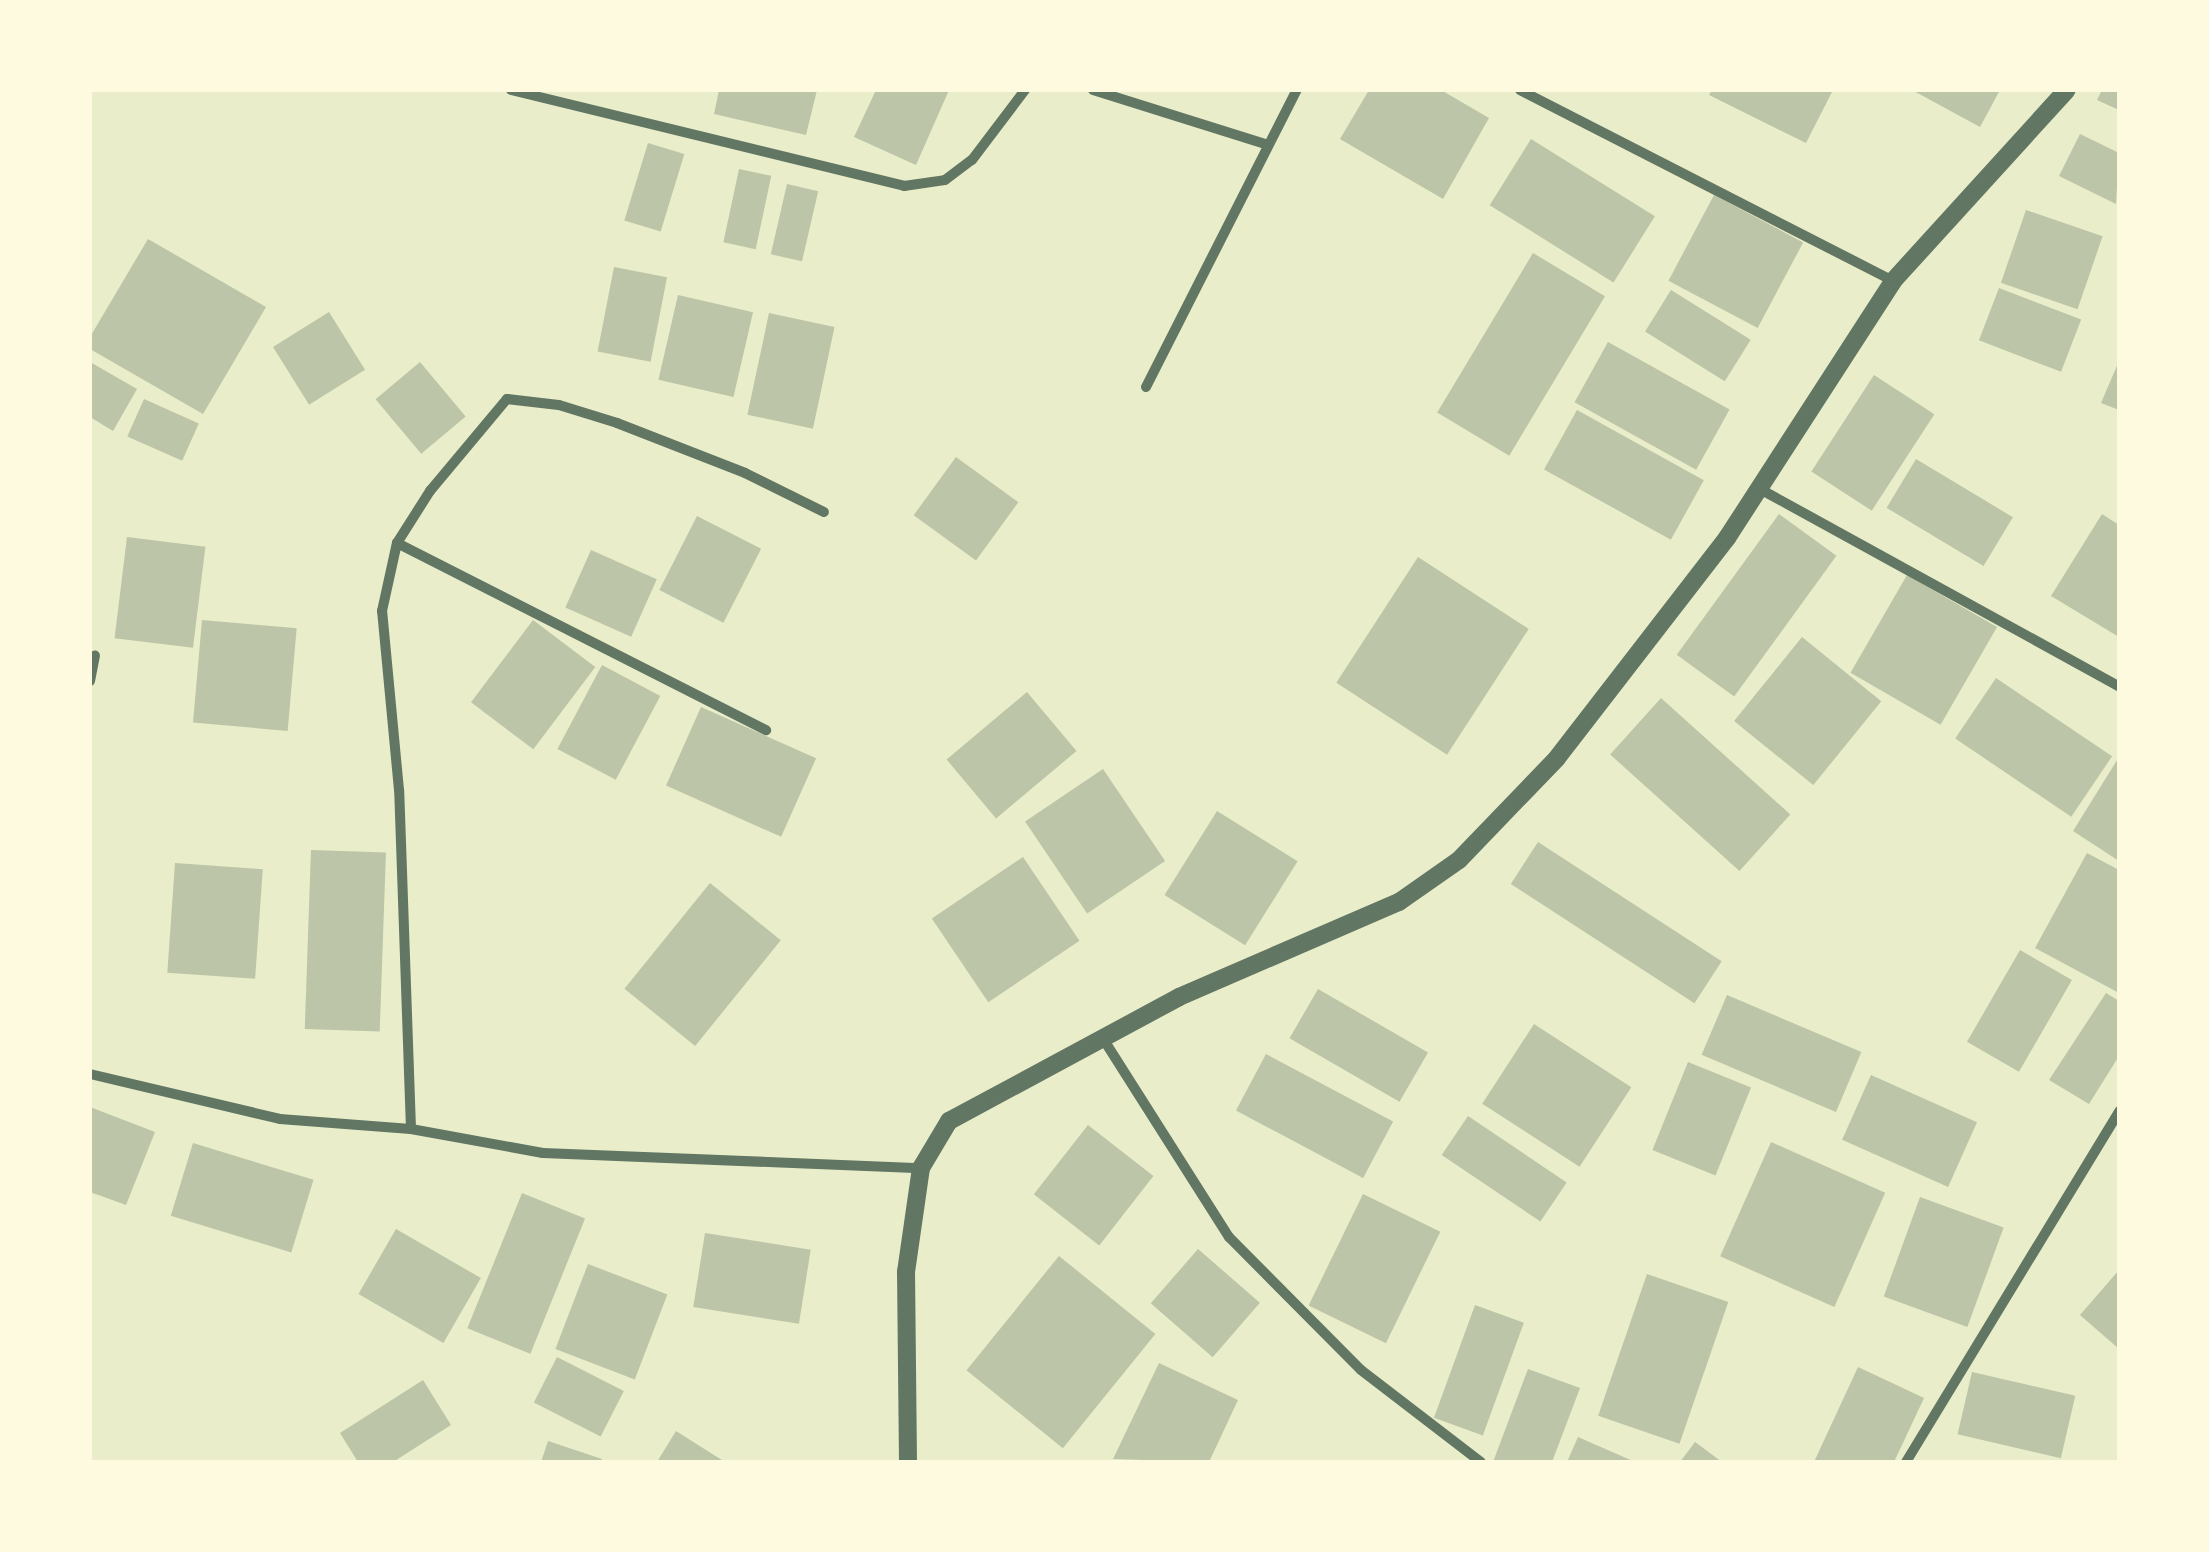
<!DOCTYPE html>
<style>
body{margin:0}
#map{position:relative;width:2209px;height:1552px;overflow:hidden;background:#e9edc9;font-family:Manrope,sans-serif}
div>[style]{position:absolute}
.building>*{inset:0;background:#bcc5a7;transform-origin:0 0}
.minor>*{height:10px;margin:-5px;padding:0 5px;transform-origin:5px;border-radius:5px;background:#617663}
.tertiary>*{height:18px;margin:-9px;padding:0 9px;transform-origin:9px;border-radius:9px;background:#617663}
span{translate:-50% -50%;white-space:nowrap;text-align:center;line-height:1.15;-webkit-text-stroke:10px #fefae0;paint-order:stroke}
.frame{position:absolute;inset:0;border:92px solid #fefae0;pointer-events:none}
</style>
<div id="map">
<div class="building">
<div style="clip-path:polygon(719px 90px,817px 90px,806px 135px,714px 114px)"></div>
<div style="clip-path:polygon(876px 90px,949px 90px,916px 165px,854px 137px)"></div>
<div style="clip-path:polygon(1369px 90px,1441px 90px,1489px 118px,1443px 199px,1340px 139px)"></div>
<div style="clip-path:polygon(1712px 90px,1833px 90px,1806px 143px,1709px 95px)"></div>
<div style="clip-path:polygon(1912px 90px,2000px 90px,1980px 127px)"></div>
<div style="clip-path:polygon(2102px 90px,2119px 90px,2119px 110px,2097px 100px)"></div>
<div style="clip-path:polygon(2080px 134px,2119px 153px,2116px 204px,2059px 176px)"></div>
<div style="left:1531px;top:139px;width:146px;height:78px;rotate:32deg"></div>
<div style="left:648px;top:143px;width:38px;height:81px;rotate:17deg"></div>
<div style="left:739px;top:169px;width:33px;height:75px;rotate:12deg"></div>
<div style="left:787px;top:184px;width:32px;height:72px;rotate:13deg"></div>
<div style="left:1714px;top:195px;width:101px;height:97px;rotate:28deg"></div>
<div style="left:2026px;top:210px;width:81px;height:77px;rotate:19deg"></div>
<div style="clip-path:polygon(148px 239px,266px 307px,203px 414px,90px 349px,90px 337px)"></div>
<div style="left:1533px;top:253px;width:84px;height:186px;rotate:31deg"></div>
<div style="left:614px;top:267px;width:54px;height:86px;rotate:11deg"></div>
<div style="left:1999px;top:288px;width:88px;height:56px;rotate:21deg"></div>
<div style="left:1671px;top:290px;width:94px;height:49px;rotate:32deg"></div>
<div style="left:678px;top:295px;width:77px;height:87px;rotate:13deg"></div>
<div style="left:329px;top:312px;width:68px;height:66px;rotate:58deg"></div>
<div style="left:769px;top:313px;width:67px;height:104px;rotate:12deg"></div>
<div style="left:1608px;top:342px;width:139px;height:69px;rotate:29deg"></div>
<div style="clip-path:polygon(2119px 361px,2119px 410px,2101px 403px)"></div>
<div style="clip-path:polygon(90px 362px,137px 389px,113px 431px,90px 417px)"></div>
<div style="left:420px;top:362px;width:71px;height:58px;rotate:50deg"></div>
<div style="left:1874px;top:375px;width:72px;height:115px;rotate:33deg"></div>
<div style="left:144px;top:399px;width:60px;height:41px;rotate:24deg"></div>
<div style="left:1577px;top:410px;width:145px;height:68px;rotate:29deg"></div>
<div style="left:956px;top:457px;width:77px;height:72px;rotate:36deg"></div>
<div style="left:1916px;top:459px;width:113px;height:57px;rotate:31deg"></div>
<div style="left:1779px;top:514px;width:71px;height:174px;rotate:36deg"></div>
<div style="clip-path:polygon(2102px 514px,2119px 525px,2119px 637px,2051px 596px)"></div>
<div style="left:697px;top:516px;width:72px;height:83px;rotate:27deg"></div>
<div style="left:127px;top:537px;width:79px;height:102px;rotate:7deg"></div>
<div style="left:591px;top:550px;width:72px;height:63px;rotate:24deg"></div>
<div style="left:1418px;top:557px;width:132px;height:150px;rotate:33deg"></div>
<div style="left:1907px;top:575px;width:104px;height:113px;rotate:30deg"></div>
<div style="left:202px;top:620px;width:95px;height:103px;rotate:5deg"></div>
<div style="left:533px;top:620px;width:78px;height:103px;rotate:37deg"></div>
<div style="left:1802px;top:637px;width:102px;height:108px;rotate:39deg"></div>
<div style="left:602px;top:665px;width:66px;height:95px;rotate:28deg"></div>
<div style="left:1996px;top:678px;width:140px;height:73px;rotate:34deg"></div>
<div style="left:1027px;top:692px;width:77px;height:105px;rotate:50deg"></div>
<div style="left:1661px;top:698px;width:174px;height:76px;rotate:42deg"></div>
<div style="left:701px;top:707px;width:126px;height:86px;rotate:24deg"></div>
<div style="clip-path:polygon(2119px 757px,2119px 861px,2073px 831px)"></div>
<div style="left:1103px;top:769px;width:111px;height:94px;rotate:56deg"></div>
<div style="left:1217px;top:811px;width:95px;height:99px;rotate:32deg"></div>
<div style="left:1538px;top:842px;width:219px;height:50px;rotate:33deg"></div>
<div style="left:311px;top:850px;width:75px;height:179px;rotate:2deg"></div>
<div style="clip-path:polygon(2087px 853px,2119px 870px,2119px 993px,2035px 948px)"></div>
<div style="left:1023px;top:857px;width:101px;height:110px;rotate:56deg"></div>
<div style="left:175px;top:863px;width:88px;height:110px;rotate:4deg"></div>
<div style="left:710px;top:883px;width:91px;height:136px;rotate:39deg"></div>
<div style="left:2020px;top:950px;width:60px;height:106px;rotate:30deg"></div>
<div style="left:1318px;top:989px;width:127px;height:57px;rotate:30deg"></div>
<div style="clip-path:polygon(2106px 993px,2119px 1001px,2119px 1056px,2089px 1104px,2049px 1080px)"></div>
<div style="left:1727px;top:995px;width:146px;height:65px;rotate:23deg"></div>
<div style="left:1534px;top:1024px;width:116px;height:95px;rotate:33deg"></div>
<div style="left:1266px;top:1054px;width:144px;height:64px;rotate:28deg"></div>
<div style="left:1688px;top:1062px;width:68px;height:95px;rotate:22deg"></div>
<div style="left:1871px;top:1075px;width:116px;height:71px;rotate:24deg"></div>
<div style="clip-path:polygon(90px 1107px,155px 1132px,126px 1205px,90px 1192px)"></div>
<div style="left:1468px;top:1116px;width:119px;height:47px;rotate:34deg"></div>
<div style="left:1088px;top:1125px;width:83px;height:88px;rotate:38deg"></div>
<div style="left:1771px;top:1142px;width:125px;height:125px;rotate:24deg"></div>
<div style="left:193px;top:1143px;width:126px;height:76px;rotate:17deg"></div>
<div style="left:522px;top:1193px;width:68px;height:146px;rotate:22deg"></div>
<div style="left:1363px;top:1194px;width:86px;height:124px;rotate:26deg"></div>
<div style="left:1920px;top:1197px;width:89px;height:106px;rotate:20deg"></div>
<div style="left:396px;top:1229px;width:98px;height:75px;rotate:30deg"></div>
<div style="left:705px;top:1233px;width:107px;height:75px;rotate:9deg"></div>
<div style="left:1198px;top:1249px;width:82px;height:72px;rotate:41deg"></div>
<div style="left:1059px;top:1256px;width:124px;height:147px;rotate:39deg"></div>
<div style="left:588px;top:1264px;width:85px;height:91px;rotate:21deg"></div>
<div style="clip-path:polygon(2119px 1270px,2119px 1349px,2080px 1315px)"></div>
<div style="left:1647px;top:1274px;width:86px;height:150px;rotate:19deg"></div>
<div style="left:1475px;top:1305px;width:52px;height:120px;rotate:20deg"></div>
<div style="left:557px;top:1357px;width:75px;height:51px;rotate:27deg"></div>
<div style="clip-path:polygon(1159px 1363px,1238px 1400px,1209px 1462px,1113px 1459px)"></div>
<div style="clip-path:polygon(1858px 1367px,1924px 1398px,1894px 1462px,1814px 1462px)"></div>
<div style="clip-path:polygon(1528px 1369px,1580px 1388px,1552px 1462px,1493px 1462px)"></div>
<div style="left:1972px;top:1372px;width:106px;height:64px;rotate:13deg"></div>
<div style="clip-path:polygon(423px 1380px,451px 1425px,393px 1462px,358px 1462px,340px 1433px)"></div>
<div style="clip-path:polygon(676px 1431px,725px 1462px,657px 1462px)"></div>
<div style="clip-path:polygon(1578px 1437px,1635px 1462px,1567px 1462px)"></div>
<div style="clip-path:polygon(548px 1441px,602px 1459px,601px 1462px,541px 1462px)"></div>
<div style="clip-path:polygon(1695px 1442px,1722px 1462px,1680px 1462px)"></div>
</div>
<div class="minor">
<div style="left:511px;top:90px;width:405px;rotate:13.7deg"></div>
<div style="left:904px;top:186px;width:41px;rotate:-8.3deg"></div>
<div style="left:945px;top:180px;width:34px;rotate:-37deg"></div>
<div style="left:972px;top:160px;width:88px;rotate:-52.9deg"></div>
<div style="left:1093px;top:90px;width:183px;rotate:17.4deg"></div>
<div style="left:1520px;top:90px;width:419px;rotate:27.1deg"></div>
<div style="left:1146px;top:387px;width:333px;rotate:-63.1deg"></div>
<div style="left:1760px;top:489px;width:409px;rotate:28.8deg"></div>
<div style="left:397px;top:543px;width:414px;rotate:26.9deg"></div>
<div style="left:90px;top:681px;width:26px;rotate:-79deg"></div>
<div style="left:1102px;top:1037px;width:237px;rotate:57.6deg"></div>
<div style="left:1229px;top:1237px;width:187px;rotate:45.2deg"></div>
<div style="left:1361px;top:1370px;width:151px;rotate:37.5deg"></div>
<div style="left:90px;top:1074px;width:195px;rotate:13.3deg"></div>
<div style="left:280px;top:1119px;width:131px;rotate:4.4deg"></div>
<div style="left:411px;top:1129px;width:134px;rotate:10.3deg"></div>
<div style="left:543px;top:1153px;width:378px;rotate:2.3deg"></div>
<div style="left:411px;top:1129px;width:339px;rotate:-92deg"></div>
<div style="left:399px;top:790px;width:180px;rotate:-95.4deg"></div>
<div style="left:382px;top:611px;width:70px;rotate:-77.6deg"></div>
<div style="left:397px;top:543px;width:62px;rotate:-57.6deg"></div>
<div style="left:430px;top:491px;width:120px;rotate:-50.1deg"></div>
<div style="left:507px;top:399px;width:52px;rotate:6.6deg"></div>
<div style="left:559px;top:405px;width:61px;rotate:17.2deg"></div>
<div style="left:617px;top:423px;width:137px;rotate:21.3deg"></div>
<div style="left:745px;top:473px;width:88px;rotate:26.3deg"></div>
<div style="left:1906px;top:1462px;width:411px;rotate:-58.7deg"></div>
</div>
<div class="tertiary">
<div style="left:908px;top:1462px;width:190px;rotate:-90.6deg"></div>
<div style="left:906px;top:1272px;width:105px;rotate:-81.8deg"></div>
<div style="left:921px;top:1168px;width:55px;rotate:-59.2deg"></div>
<div style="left:949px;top:1121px;width:261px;rotate:-28.3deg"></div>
<div style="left:1179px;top:997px;width:240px;rotate:-23.4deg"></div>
<div style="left:1399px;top:902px;width:73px;rotate:-35deg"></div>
<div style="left:1459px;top:860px;width:141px;rotate:-46.1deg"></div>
<div style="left:1557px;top:758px;width:278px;rotate:-52.3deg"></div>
<div style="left:1727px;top:538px;width:306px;rotate:-57.1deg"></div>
<div style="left:1893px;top:281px;width:258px;rotate:-47.7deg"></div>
</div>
<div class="frame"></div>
</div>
